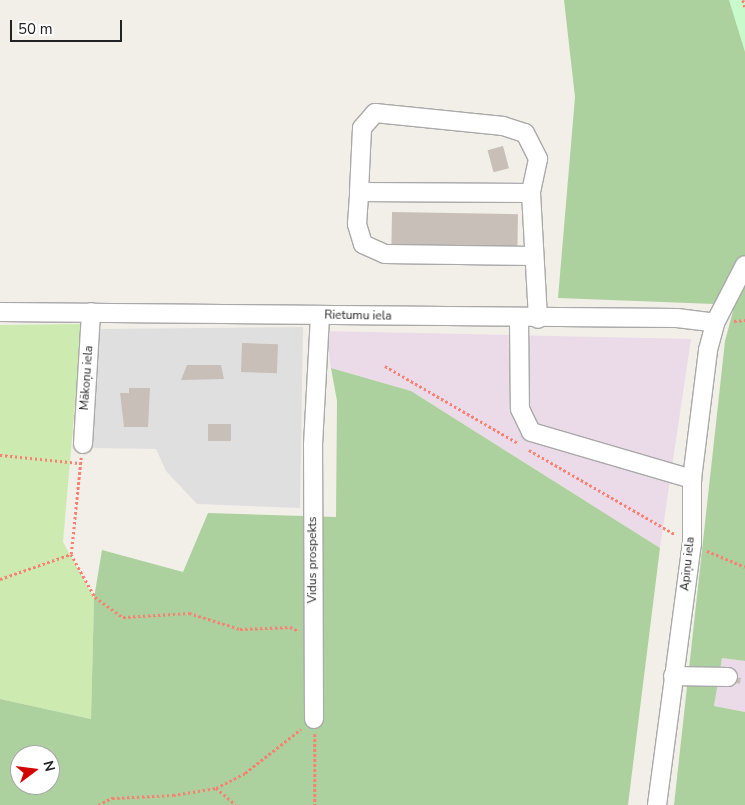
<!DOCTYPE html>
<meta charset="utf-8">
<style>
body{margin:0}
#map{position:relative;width:745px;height:805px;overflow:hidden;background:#f2efe9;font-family:"Nunito Sans",sans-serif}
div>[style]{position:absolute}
.residential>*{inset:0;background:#e0dfdf}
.industrial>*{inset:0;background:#ebdbe8}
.grass>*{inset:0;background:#cdebb0}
.forest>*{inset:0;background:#add19e}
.park>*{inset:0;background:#c8facc}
.building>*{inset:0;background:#c7bfb8;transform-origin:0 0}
.path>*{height:2.5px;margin-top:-1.25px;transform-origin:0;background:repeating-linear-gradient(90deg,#fa8072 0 2.5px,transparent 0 5px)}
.roads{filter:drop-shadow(1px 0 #a9a9a9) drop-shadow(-1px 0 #a9a9a9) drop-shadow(0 1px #a9a9a9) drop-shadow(0 -1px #a9a9a9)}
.minor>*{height:18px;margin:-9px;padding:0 9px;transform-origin:9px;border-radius:9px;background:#fff}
span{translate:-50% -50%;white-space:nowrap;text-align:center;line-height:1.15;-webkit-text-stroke:4px #fff;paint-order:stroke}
.street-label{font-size:12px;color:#222}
.north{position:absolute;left:10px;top:745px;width:50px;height:50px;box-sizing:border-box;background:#fff;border:1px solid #a7a7a7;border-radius:50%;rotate:75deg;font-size:14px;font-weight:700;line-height:20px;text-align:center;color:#222}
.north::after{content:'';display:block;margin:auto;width:18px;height:22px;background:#d40000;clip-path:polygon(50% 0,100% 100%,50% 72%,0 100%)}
.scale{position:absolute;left:10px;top:20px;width:112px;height:22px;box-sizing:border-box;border:2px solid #222;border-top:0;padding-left:6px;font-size:15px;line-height:18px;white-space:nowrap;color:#222;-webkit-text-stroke:4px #fff;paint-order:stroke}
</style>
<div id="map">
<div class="residential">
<div style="clip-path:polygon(303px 327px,300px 508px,197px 504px,166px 471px,156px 449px,93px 448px,100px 329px)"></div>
</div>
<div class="industrial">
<div style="clip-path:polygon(325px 331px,691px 339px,660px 548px,411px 391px,331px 368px)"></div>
<div style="clip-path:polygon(722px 658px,745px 661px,745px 712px,714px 706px)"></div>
</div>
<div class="grass">
<div style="clip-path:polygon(82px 324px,63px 542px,94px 598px,91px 719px,0 699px,0 325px)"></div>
</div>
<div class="forest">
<div style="clip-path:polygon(564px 0,745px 0,745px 661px,722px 658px,714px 706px,745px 712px,745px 805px,674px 805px,725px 341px,733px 311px,714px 304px,558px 298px,575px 97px)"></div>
<div style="clip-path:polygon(evenodd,331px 368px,411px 391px,660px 548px,628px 805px,0 805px,0 699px,91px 719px,94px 598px,102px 550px,183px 572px,208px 513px,336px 517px,337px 401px,331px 368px,20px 755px,50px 755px,50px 785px,20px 785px,20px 755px)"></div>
</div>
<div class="park">
<div style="clip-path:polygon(729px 0,745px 0,745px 52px)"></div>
</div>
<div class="building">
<div style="left:503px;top:146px;width:23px;height:16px;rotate:75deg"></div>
<div style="left:392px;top:212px;width:126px;height:33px;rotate:1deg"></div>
<div style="left:242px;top:343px;width:36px;height:29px;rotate:2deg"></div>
<div style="clip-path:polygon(187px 365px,221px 365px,224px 379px,181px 380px)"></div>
<div style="clip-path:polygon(129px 388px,150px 388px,148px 427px,124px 427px,120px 393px,129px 393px)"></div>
<div style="left:208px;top:424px;width:23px;height:17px"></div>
<div style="left:735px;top:677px;width:6px;height:6px;rotate:9deg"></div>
</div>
<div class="path">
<div style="left:743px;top:0;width:7px;rotate:74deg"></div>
<div style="left:734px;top:321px;width:11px;rotate:-5deg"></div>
<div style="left:385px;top:366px;width:154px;rotate:30.1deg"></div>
<div style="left:529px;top:450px;width:170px;rotate:30deg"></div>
<div style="left:0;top:455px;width:80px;rotate:5.7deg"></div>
<div style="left:707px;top:551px;width:41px;rotate:22.8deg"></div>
<div style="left:71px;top:554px;width:49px;rotate:60.8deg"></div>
<div style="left:95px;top:597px;width:34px;rotate:36deg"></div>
<div style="left:123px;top:617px;width:66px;rotate:-3.5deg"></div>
<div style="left:189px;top:613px;width:53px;rotate:17.4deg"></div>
<div style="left:240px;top:629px;width:50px;rotate:-2.3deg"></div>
<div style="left:290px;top:627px;width:10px;rotate:24deg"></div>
<div style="left:0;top:579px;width:75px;rotate:-19.4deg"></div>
<div style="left:71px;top:554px;width:97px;rotate:-84.1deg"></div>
<div style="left:315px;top:734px;width:71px;rotate:90deg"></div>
<div style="left:216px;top:788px;width:26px;rotate:40deg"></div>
<div style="left:98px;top:805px;width:16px;rotate:-27deg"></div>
<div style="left:112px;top:798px;width:61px;rotate:-2.8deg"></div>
<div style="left:173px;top:795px;width:44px;rotate:-9.2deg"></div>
<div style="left:216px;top:788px;width:33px;rotate:-27deg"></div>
<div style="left:245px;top:773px;width:71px;rotate:-38.2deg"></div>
</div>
<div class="roads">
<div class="minor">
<div style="left:359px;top:192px;width:64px;rotate:-87.3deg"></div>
<div style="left:362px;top:128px;width:20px;rotate:-49deg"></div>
<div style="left:375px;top:113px;width:129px;rotate:5.8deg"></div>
<div style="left:503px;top:126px;width:23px;rotate:18deg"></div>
<div style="left:525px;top:133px;width:29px;rotate:63deg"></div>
<div style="left:538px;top:159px;width:35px;rotate:102deg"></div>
<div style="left:533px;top:256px;width:148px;rotate:-179.2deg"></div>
<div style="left:385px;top:254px;width:24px;rotate:-156deg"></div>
<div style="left:363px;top:244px;width:21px;rotate:-107deg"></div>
<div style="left:357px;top:224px;width:32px;rotate:-86deg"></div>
<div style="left:359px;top:192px;width:172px;rotate:0.3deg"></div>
<div style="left:531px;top:193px;width:126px;rotate:86.8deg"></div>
<div style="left:0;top:312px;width:677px;rotate:0.51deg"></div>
<div style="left:677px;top:318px;width:38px;rotate:7deg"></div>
<div style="left:519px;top:319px;width:90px;rotate:89.4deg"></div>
<div style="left:520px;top:409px;width:25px;rotate:64deg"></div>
<div style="left:531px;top:432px;width:168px;rotate:16.3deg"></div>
<div style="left:83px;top:444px;width:132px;rotate:-86.5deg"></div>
<div style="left:673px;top:676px;width:55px;rotate:1deg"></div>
<div style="left:314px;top:719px;width:274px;rotate:-90.2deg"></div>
<div style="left:313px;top:445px;width:130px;rotate:-86.9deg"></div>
<div style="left:657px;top:805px;width:263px;rotate:-82.4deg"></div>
<div style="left:692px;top:544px;width:65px;rotate:-90deg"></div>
<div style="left:692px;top:479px;width:130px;rotate:-82.9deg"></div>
<div style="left:708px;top:350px;width:28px;rotate:-75deg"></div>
<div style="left:715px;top:323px;width:65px;rotate:-62.7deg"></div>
</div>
</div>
<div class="street-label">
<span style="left:358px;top:316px;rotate:1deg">Rietumu iela</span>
<span style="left:87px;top:378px;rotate:-86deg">Mākoņu iela</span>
<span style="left:313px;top:560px;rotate:-90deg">Vidus prospekts</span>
<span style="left:688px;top:564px;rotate:-84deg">Apiņu iela</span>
</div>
<div class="north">N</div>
<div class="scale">50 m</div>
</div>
